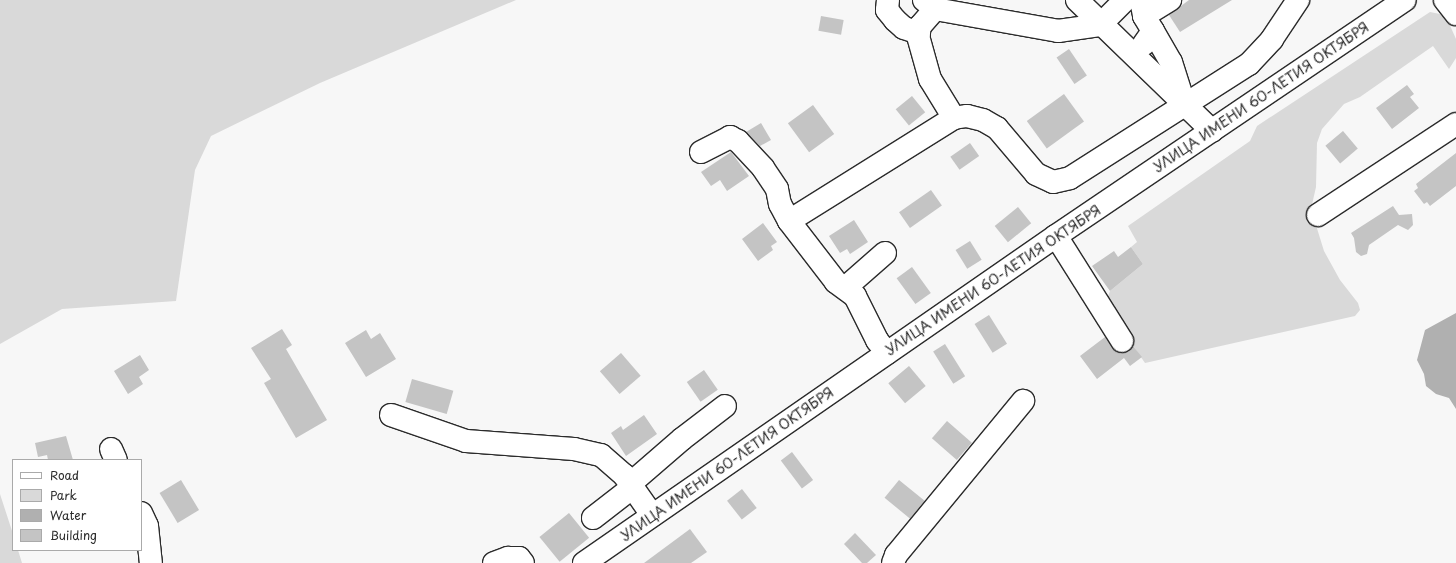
<!DOCTYPE html>
<meta charset="utf-8">
<style>
body{margin:0}
#map{position:relative;width:1456px;height:563px;overflow:hidden;background:#f7f7f7;font-family:"Playpen Sans",sans-serif}
div>[style]{position:absolute}
.green>*{inset:0;background:#d9d9d9}
.water>*{inset:0;background:#b0b0b0}
.building>*{inset:0;background:#c4c4c4;transform-origin:0 0}
.roads{filter:drop-shadow(1px 0 #2b2b2b) drop-shadow(-1px 0 #2b2b2b) drop-shadow(0 1px #2b2b2b) drop-shadow(0 -1px #2b2b2b)}
.minor>*{height:22px;margin:-11px;padding:0 11px;transform-origin:11px;border-radius:11px;background:#fff}
.major>*{height:22px;margin:-11px;padding:0 11px;transform-origin:11px;border-radius:11px;background:#fff}
span{translate:-50% -50%;white-space:nowrap;text-align:center;line-height:1.15;-webkit-text-stroke:3.5px #fff;paint-order:stroke}
.street-label{font-size:14px;color:#2b2b2b}
.legend{position:absolute;left:12px;top:459px;width:130px;height:92px;box-sizing:border-box;background:#fff;border:1px solid #aaa;margin:0;padding:5px 7px;list-style:none;font-size:12px;color:#2b2b2b}
.legend li{display:flex;align-items:center;gap:8px;height:20px}
.legend b{width:20px;border:1px solid #aaa}
</style>
<div id="map">
<div class="green">
<div style="clip-path:polygon(0 0,516px 0,320px 83px,211px 136px,195px 170px,176px 301px,62px 309px,0 344px)"></div>
<div style="clip-path:polygon(1430px 12px,1440px 14px,1448px 21px,1456px 39px,1456px 58px,1449px 69px,1433px 46px,1360px 97px,1344px 104px,1322px 129px,1317px 143px,1316px 187px,1311px 209px,1324px 251px,1340px 280px,1358px 303px,1360px 310px,1355px 316px,1145px 363px,1105px 305px,1110px 291px,1143px 264px,1131px 247px,1137px 242px,1128px 226px,1250px 141px,1257px 126px)"></div>
<div style="clip-path:polygon(0 494px,13px 534px,13px 550px,18px 550px,22px 563px,0 563px)"></div>
</div>
<div class="water">
<div style="clip-path:polygon(1456px 313px,1456px 409px,1449px 398px,1436px 394px,1426px 386px,1424px 374px,1417px 360px,1425px 330px)"></div>
</div>
<div class="building">
<div style="clip-path:polygon(1189px 0,1232px 0,1180px 32px,1169px 15px)"></div>
<div style="left:821px;top:16px;width:23px;height:15px;rotate:10deg"></div>
<div style="left:1069px;top:49px;width:32px;height:15px;rotate:56deg"></div>
<div style="clip-path:polygon(1407px 85px,1414px 94px,1410px 97px,1419px 108px,1392px 129px,1376px 108px)"></div>
<div style="left:1064px;top:94px;width:34px;height:46px;rotate:54deg"></div>
<div style="left:912px;top:96px;width:21px;height:21px;rotate:51deg"></div>
<div style="left:813px;top:105px;width:36px;height:31px;rotate:54deg"></div>
<div style="clip-path:polygon(761px 123px,771px 140px,760px 146px,746px 132px)"></div>
<div style="left:1343px;top:131px;width:23px;height:23px;rotate:50deg"></div>
<div style="left:970px;top:143px;width:16px;height:24px;rotate:55deg"></div>
<div style="clip-path:polygon(731px 152px,749px 176px,727px 191px,720px 180px,711px 186px,701px 172px)"></div>
<div style="clip-path:polygon(1456px 153px,1456px 186px,1430px 206px,1427px 202px,1424px 204px,1414px 191px,1418px 188px,1416px 184px)"></div>
<div style="left:931px;top:190px;width:19px;height:39px;rotate:55deg"></div>
<div style="clip-path:polygon(1393px 206px,1399px 215px,1412px 214px,1413px 225px,1408px 230px,1398px 225px,1369px 245px,1367px 254px,1361px 256px,1356px 252px,1354px 238px,1351px 233px)"></div>
<div style="left:1018px;top:207px;width:21px;height:30px;rotate:51deg"></div>
<div style="clip-path:polygon(854px 220px,868px 242px,850px 254px,847px 249px,840px 253px,829px 236px)"></div>
<div style="clip-path:polygon(763px 223px,777px 242px,771px 246px,773px 250px,758px 261px,742px 239px)"></div>
<div style="left:970px;top:241px;width:22px;height:17px;rotate:58deg"></div>
<div style="clip-path:polygon(1131px 247px,1143px 264px,1110px 291px,1092px 266px,1114px 251px,1118px 257px)"></div>
<div style="left:912px;top:267px;width:32px;height:19px;rotate:54deg"></div>
<div style="left:989px;top:315px;width:34px;height:17px;rotate:58deg"></div>
<div style="clip-path:polygon(282px 329px,292px 345px,286px 349px,327px 420px,296px 438px,264px 383px,271px 379px,251px 348px)"></div>
<div style="clip-path:polygon(366px 330px,371px 339px,380px 333px,396px 359px,366px 377px,345px 343px)"></div>
<div style="clip-path:polygon(1105px 337px,1116px 352px,1128px 352px,1133px 346px,1142px 357px,1130px 366px,1124px 358px,1097px 379px,1080px 356px)"></div>
<div style="left:945px;top:344px;width:38px;height:14px;rotate:58deg"></div>
<div style="left:621px;top:353px;width:30px;height:28px;rotate:49deg"></div>
<div style="clip-path:polygon(140px 355px,149px 370px,139px 377px,143px 384px,128px 394px,114px 371px)"></div>
<div style="left:909px;top:366px;width:26px;height:27px;rotate:50deg"></div>
<div style="left:704px;top:370px;width:24px;height:21px;rotate:55deg"></div>
<div style="left:412px;top:379px;width:43px;height:24px;rotate:16deg"></div>
<div style="clip-path:polygon(644px 415px,657px 434px,626px 456px,611px 433px,621px 426px,623px 430px)"></div>
<div style="left:947px;top:421px;width:33px;height:23px;rotate:41deg"></div>
<div style="clip-path:polygon(66px 436px,73px 460px,48px 460px,47px 455px,38px 457px,35px 443px)"></div>
<div style="left:792px;top:452px;width:35px;height:14px;rotate:53deg"></div>
<div style="left:181px;top:480px;width:35px;height:25px;rotate:59deg"></div>
<div style="left:899px;top:480px;width:33px;height:23px;rotate:39deg"></div>
<div style="left:742px;top:489px;width:24px;height:19px;rotate:52deg"></div>
<div style="left:569px;top:513px;width:32px;height:38px;rotate:51deg"></div>
<div style="clip-path:polygon(690px 529px,707px 552px,691px 563px,644px 563px)"></div>
<div style="clip-path:polygon(855px 533px,876px 555px,867px 563px,862px 563px,844px 544px)"></div>
</div>
<div class="roads">
<div class="minor">
<div style="left:888px;top:0;width:10px;rotate:96deg"></div>
<div style="left:887px;top:10px;width:13px;rotate:51deg"></div>
<div style="left:895px;top:20px;width:12px;rotate:42deg"></div>
<div style="left:904px;top:28px;width:16px;rotate:18deg"></div>
<div style="left:924px;top:0;width:14px;rotate:39deg"></div>
<div style="left:935px;top:9px;width:125px;rotate:10.1deg"></div>
<div style="left:1058px;top:31px;width:42px;rotate:-8.1deg"></div>
<div style="left:1100px;top:25px;width:35px;rotate:-45deg"></div>
<div style="left:1077px;top:0;width:188px;rotate:44.1deg"></div>
<div style="left:1141px;top:0;width:16px;rotate:79deg"></div>
<div style="left:1144px;top:16px;width:17px;rotate:59deg"></div>
<div style="left:1153px;top:31px;width:16px;rotate:125deg"></div>
<div style="left:1445px;top:0;width:18px;rotate:52deg"></div>
<div style="left:935px;top:9px;width:23px;rotate:131deg"></div>
<div style="left:920px;top:26px;width:10px;rotate:101deg"></div>
<div style="left:918px;top:36px;width:45px;rotate:74.4deg"></div>
<div style="left:930px;top:79px;width:46px;rotate:58.4deg"></div>
<div style="left:1144px;top:16px;width:31px;rotate:-32deg"></div>
<div style="left:1153px;top:31px;width:36px;rotate:60deg"></div>
<div style="left:1171px;top:62px;width:43px;rotate:72.4deg"></div>
<div style="left:701px;top:152px;width:33px;rotate:-27deg"></div>
<div style="left:730px;top:137px;width:9px;rotate:27deg"></div>
<div style="left:738px;top:141px;width:37px;rotate:47deg"></div>
<div style="left:763px;top:168px;width:25px;rotate:56deg"></div>
<div style="left:777px;top:189px;width:15px;rotate:79deg"></div>
<div style="left:780px;top:204px;width:19px;rotate:62deg"></div>
<div style="left:1318px;top:215px;width:165px;rotate:-33.4deg"></div>
<div style="left:1056px;top:236px;width:124px;rotate:57.8deg"></div>
<div style="left:845px;top:288px;width:53px;rotate:-41.2deg"></div>
<div style="left:887px;top:353px;width:16px;rotate:-128deg"></div>
<div style="left:877px;top:340px;width:49px;rotate:-116.6deg"></div>
<div style="left:855px;top:296px;width:24px;rotate:-144deg"></div>
<div style="left:836px;top:282px;width:77px;rotate:-127.6deg"></div>
<div style="left:789px;top:221px;width:195px;rotate:-32deg"></div>
<div style="left:954px;top:118px;width:13px;rotate:-9deg"></div>
<div style="left:967px;top:116px;width:16px;rotate:14deg"></div>
<div style="left:983px;top:120px;width:16px;rotate:30deg"></div>
<div style="left:997px;top:128px;width:60px;rotate:49.7deg"></div>
<div style="left:1036px;top:174px;width:19px;rotate:25deg"></div>
<div style="left:1053px;top:182px;width:17px;rotate:-13deg"></div>
<div style="left:1070px;top:178px;width:212px;rotate:-32.5deg"></div>
<div style="left:1249px;top:64px;width:34px;rotate:-47deg"></div>
<div style="left:1272px;top:39px;width:47px;rotate:-56.3deg"></div>
<div style="left:391px;top:415px;width:79px;rotate:19.1deg"></div>
<div style="left:466px;top:441px;width:108px;rotate:4.2deg"></div>
<div style="left:574px;top:449px;width:28px;rotate:13deg"></div>
<div style="left:601px;top:455px;width:30px;rotate:41deg"></div>
<div style="left:624px;top:475px;width:49px;rotate:55deg"></div>
<div style="left:111px;top:449px;width:12px;rotate:66deg"></div>
<div style="left:630px;top:484px;width:69px;rotate:-40.9deg"></div>
<div style="left:682px;top:439px;width:54px;rotate:-37.5deg"></div>
<div style="left:141px;top:513px;width:14px;rotate:65deg"></div>
<div style="left:147px;top:526px;width:37px;rotate:84deg"></div>
<div style="left:593px;top:518px;width:51px;rotate:-37.8deg"></div>
<div style="left:494px;top:563px;width:15px;rotate:-20deg"></div>
<div style="left:508px;top:558px;width:11px"></div>
<div style="left:519px;top:558px;width:6px;rotate:51deg"></div>
<div style="left:893px;top:563px;width:9px;rotate:-69deg"></div>
<div style="left:896px;top:555px;width:200px;rotate:-50.5deg"></div>
</div>
<div class="major">
<div style="left:584px;top:563px;width:574px;rotate:-34.71deg"></div>
<div style="left:1056px;top:236px;width:421px;rotate:-34.1deg"></div>
</div>
</div>
<div class="street-label">
<span style="left:1261px;top:97px;rotate:-34deg">УЛИЦА ИМЕНИ 60-ЛЕТИЯ ОКТЯБРЯ</span>
<span style="left:993px;top:280px;rotate:-34deg">УЛИЦА ИМЕНИ 60-ЛЕТИЯ ОКТЯБРЯ</span>
<span style="left:727px;top:464px;rotate:-35deg">УЛИЦА ИМЕНИ 60-ЛЕТИЯ ОКТЯБРЯ</span>
</div>
<ul class="legend">
<li><b style="height:5px;background:#fff"></b>Road</li>
<li><b style="height:11px;background:#d9d9d9"></b>Park</li>
<li><b style="height:11px;background:#b0b0b0"></b>Water</li>
<li><b style="height:11px;background:#c4c4c4"></b>Building</li>
</ul>
</div>
